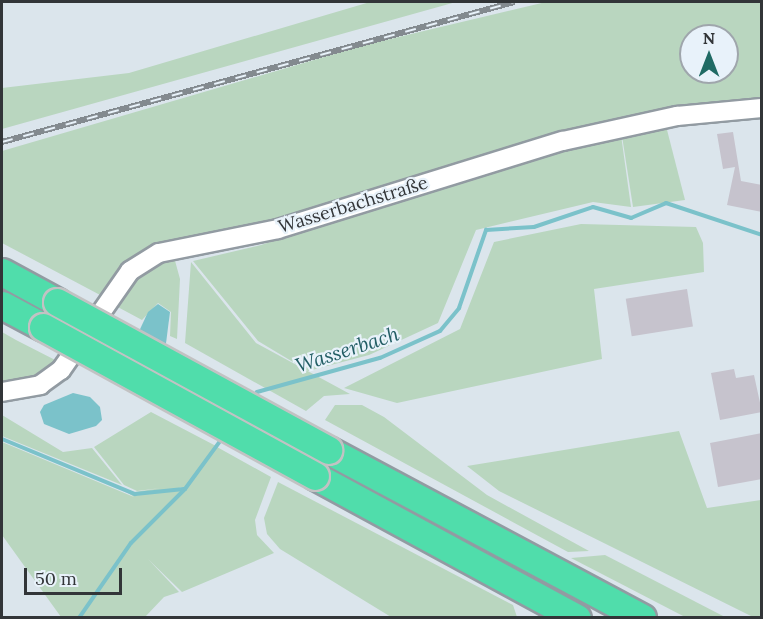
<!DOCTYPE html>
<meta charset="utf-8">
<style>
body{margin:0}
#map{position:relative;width:763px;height:619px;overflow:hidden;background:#dbe5ec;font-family:Lora,serif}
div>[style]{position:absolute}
.green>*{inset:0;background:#b9d6bf}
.water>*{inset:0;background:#7bc2ca}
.stream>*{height:4px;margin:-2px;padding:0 2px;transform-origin:2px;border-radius:2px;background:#7bc2ca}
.building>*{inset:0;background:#c6c3cd;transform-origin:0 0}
.roads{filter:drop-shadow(2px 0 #929ba2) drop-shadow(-2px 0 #929ba2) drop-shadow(0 2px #929ba2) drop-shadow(0 -2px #929ba2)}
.minor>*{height:18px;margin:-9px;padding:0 9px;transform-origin:9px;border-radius:9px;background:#fff}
.highway>*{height:27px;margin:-13.5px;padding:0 13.5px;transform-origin:13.5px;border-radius:13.5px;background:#50ddab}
.rail>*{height:6px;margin-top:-3px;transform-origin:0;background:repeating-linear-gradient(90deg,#e8f2fa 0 11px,#838a8f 0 22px);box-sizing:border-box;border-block:2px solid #838a8f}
.bridges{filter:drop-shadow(2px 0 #c2c2c3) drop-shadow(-2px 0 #c2c2c3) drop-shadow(0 2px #c2c2c3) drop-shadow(0 -2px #c2c2c3)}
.highway-bridge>*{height:27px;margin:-13.5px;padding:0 13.5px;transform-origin:13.5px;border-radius:13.5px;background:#50ddab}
span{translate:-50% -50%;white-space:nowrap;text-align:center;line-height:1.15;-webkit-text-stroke:4.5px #e8f2fa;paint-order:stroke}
.street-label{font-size:18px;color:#323538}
.water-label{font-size:20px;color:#235e65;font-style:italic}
.frame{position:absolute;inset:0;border:3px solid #323538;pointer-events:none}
.north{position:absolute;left:679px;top:24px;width:60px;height:60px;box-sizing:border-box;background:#e8f2fa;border:2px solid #9fa6ac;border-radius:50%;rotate:0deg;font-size:16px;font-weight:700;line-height:24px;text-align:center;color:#323538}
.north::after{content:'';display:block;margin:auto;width:21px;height:27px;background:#1f6a64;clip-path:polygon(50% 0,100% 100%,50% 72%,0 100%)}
.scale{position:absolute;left:24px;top:568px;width:98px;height:27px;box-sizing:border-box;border:3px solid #323538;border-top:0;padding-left:8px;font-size:18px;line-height:21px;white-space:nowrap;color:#323538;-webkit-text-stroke:4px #e8f2fa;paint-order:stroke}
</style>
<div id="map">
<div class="green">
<div style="clip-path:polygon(370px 2px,456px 2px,2px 129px,2px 88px,129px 73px)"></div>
<div style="clip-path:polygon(evenodd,546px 2px,761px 2px,761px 103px,712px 105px,297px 219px,181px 242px,102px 296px,2px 243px,2px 151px,365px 45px,546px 2px,691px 36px,727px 36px,727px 72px,691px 72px,691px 36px)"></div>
<div style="clip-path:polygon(666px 126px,685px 200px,633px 207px,622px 136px)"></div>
<div style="clip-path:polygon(621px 135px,631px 207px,593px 202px,476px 230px,438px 323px,369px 355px,308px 371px,258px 341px,193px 261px,261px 245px,540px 153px)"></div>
<div style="clip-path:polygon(581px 224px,696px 227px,703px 243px,704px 272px,594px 289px,602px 359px,397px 403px,344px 388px,460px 329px,494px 242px)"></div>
<div style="clip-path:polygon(174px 257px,180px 279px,177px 339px,170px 336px,171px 312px,158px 303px,142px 320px,114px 305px,133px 277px)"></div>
<div style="clip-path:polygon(191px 262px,256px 343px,350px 394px,324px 396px,306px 411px,185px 343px)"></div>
<div style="clip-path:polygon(2px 332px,16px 340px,63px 364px,57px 370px,2px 388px)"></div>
<div style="clip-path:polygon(335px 405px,362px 405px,384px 417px,487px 495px,589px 551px,568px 552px,325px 420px)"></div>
<div style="clip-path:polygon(151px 412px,216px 446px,185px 488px,179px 487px,184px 490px,217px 447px,271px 477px,255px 520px,257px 535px,274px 553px,182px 592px,148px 559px,179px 592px,164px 597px,145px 617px,61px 617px,2px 535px,2px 442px,134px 497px,128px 493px,161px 488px,137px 491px,124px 485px,94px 447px)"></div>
<div style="clip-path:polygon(2px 415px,63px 452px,92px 448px,122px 485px,2px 436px)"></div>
<div style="clip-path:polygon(679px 431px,707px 508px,761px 500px,761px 617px,753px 617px,499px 491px,467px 466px)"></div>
<div style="clip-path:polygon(278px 482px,513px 605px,517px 617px,391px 617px,280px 549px,267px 534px,264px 518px)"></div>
<div style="clip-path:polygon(605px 555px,725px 617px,685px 617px,571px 558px)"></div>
</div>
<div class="water">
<div style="clip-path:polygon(158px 304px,170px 312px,165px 351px,135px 340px,148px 312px)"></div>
<div style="clip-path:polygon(73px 393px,90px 397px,100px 407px,102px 420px,96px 426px,69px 434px,44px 424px,40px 412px,44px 405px)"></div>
</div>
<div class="stream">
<div style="left:253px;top:398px;width:7px;rotate:-56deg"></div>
<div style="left:257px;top:392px;width:128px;rotate:-15.5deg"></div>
<div style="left:380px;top:358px;width:66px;rotate:-24.2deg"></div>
<div style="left:440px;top:331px;width:30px;rotate:-50deg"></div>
<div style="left:459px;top:308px;width:83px;rotate:-70.9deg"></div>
<div style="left:486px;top:230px;width:48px;rotate:-3.6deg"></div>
<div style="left:534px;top:227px;width:62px;rotate:-18.7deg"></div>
<div style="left:593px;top:207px;width:40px;rotate:16deg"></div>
<div style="left:631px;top:218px;width:38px;rotate:-23deg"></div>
<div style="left:666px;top:203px;width:101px;rotate:18.4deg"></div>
<div style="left:2px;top:439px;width:144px;rotate:22.5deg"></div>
<div style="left:135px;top:494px;width:49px;rotate:-5.8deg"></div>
<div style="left:79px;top:618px;width:91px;rotate:-55.3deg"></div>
<div style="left:131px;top:543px;width:76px;rotate:-45deg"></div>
<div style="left:185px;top:489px;width:64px;rotate:-53.8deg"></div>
</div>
<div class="building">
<div style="clip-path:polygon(733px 132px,741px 181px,762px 185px,762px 212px,727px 205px,735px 167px,723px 169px,717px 134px)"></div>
<div style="left:687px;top:289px;width:38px;height:62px;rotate:81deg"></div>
<div style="clip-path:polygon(734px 369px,736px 378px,754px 375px,762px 412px,720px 420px,711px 373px)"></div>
<div style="clip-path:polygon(762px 433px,762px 479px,718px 487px,710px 443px)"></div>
</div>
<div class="roads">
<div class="minor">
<div style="left:2px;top:392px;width:39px;rotate:-10deg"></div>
<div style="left:40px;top:385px;width:26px;rotate:-36deg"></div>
<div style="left:61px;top:370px;width:121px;rotate:-55.1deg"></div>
<div style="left:130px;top:271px;width:34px;rotate:-32deg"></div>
<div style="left:159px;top:253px;width:121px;rotate:-11.4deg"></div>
<div style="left:278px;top:229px;width:298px;rotate:-17.2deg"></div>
<div style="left:563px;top:141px;width:117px;rotate:-12.4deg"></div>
<div style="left:677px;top:116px;width:85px;rotate:-5.4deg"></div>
</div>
<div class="highway">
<div style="left:2px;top:272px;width:63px;rotate:28.6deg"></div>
<div style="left:2px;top:305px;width:47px;rotate:28.2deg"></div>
<div style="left:328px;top:450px;width:356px;rotate:28.1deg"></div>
<div style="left:315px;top:476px;width:298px;rotate:28.5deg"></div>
</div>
</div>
<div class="rail">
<div style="left:2px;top:142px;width:531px;rotate:-15.29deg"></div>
</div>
<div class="bridges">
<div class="highway-bridge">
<div style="left:57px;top:302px;width:309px;rotate:28.6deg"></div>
<div style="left:43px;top:327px;width:310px;rotate:28.7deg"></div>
</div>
</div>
<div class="street-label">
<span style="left:353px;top:205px;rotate:-17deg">Wasserbachstraße</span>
</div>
<div class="water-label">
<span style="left:347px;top:349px;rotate:-18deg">Wasserbach</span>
</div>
<div class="frame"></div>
<div class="north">N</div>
<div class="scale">50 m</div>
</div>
